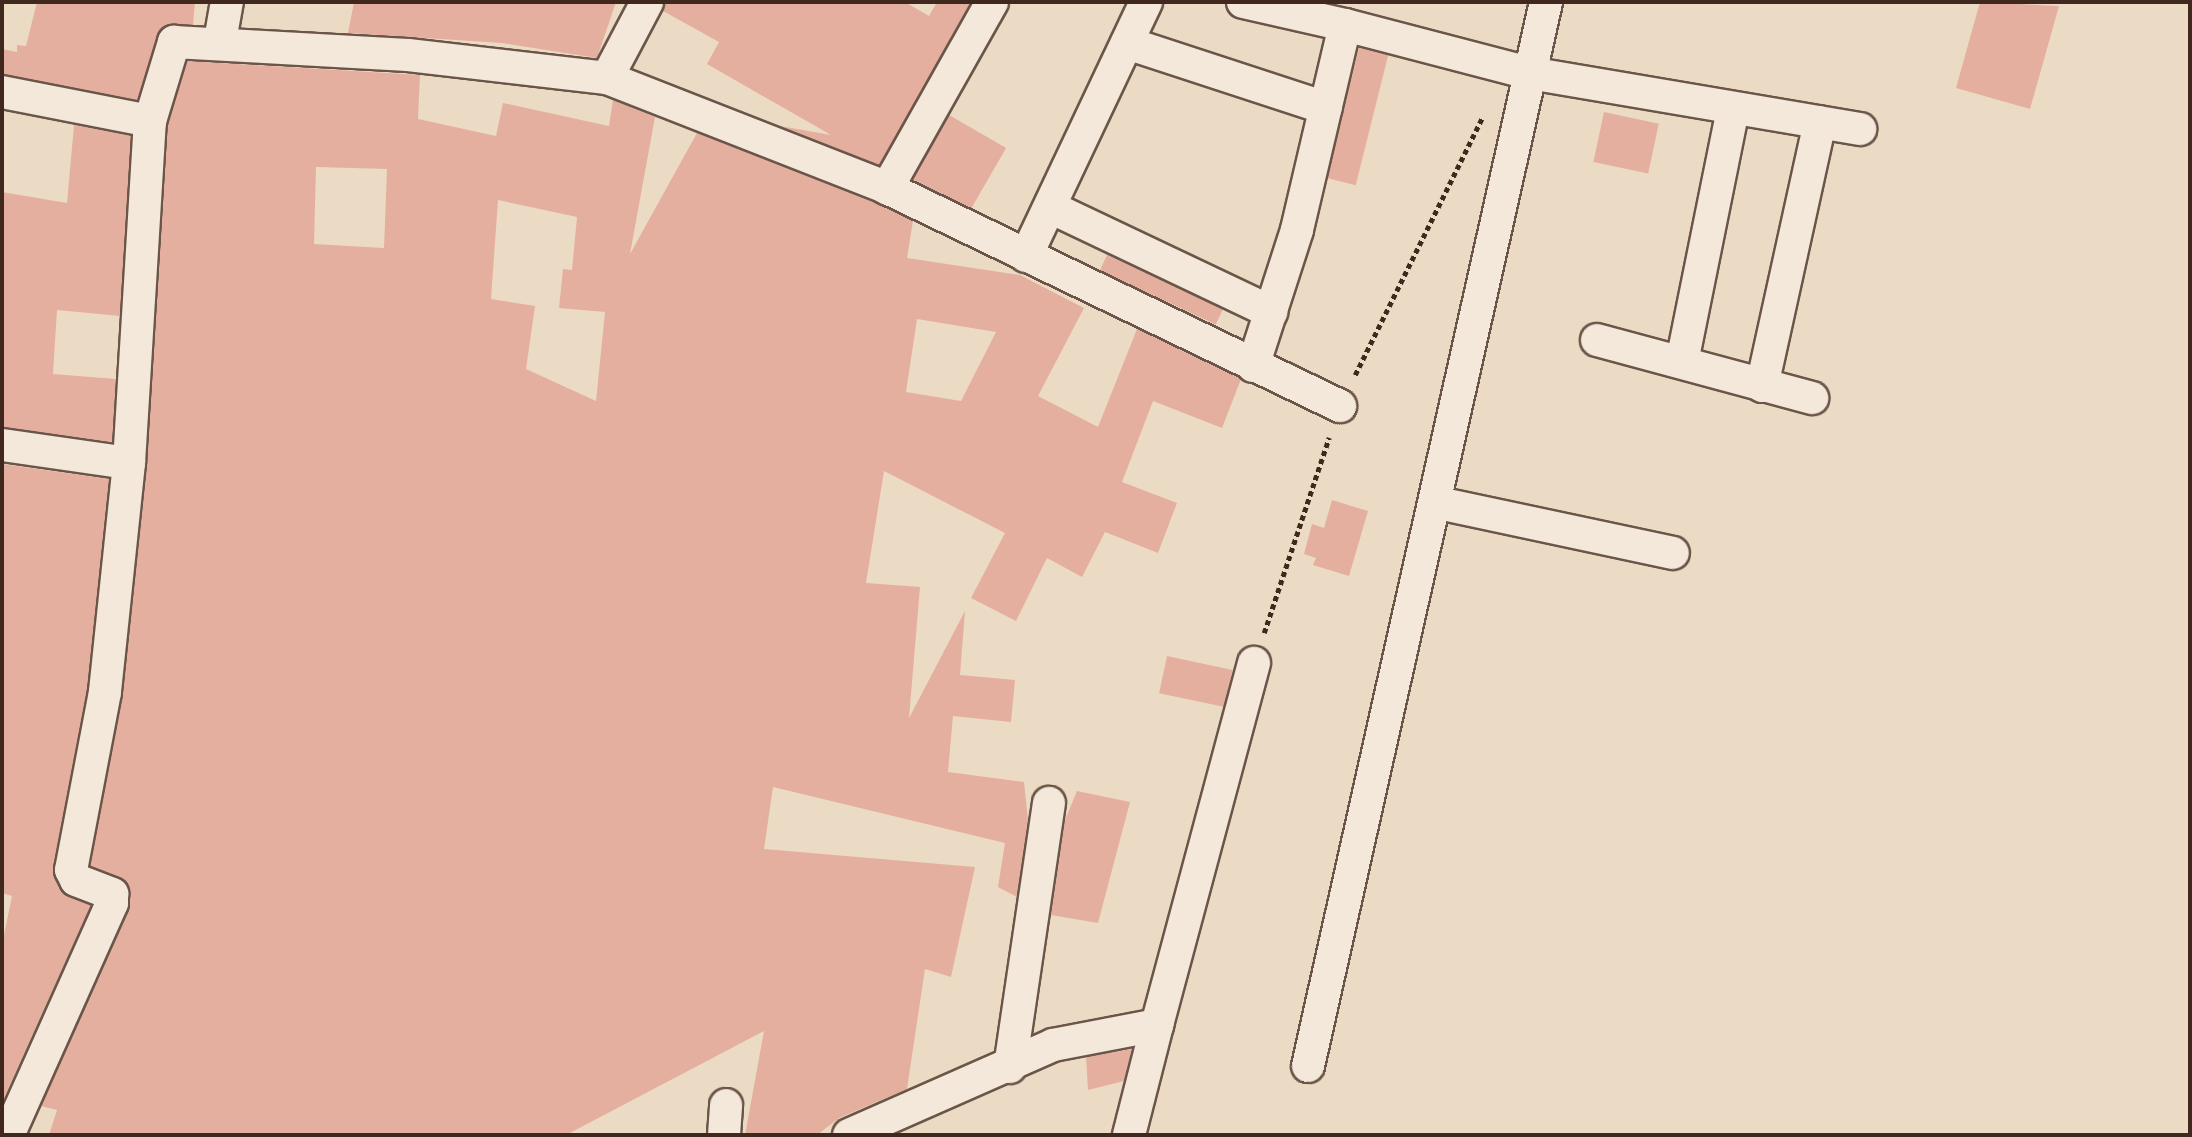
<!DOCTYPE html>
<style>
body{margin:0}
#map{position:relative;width:2192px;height:1137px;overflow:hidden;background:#ecdbc4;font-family:"IM FELL Double Pica",serif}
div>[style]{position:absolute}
.building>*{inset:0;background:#e5af9f;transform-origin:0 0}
.path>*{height:4.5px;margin-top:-2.25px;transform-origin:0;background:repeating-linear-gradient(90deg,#40281f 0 5px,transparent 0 8.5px)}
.roads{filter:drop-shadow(2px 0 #6b5548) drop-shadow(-2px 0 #6b5548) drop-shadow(0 2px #6b5548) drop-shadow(0 -2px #6b5548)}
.street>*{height:32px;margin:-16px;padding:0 16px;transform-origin:16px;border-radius:16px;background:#f3e8d9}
span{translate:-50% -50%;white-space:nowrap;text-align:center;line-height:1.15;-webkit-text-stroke:5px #f3e8d9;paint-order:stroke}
.frame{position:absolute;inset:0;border:4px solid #40281f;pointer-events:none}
</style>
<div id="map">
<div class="building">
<div style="clip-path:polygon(37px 2px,195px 2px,193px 25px,160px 30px,137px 100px,2px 74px,2px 49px,17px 52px,17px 45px,26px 46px)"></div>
<div style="clip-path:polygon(354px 2px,616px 2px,597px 58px,502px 43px,348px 33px)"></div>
<div style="clip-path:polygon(665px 2px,905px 2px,929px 16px,937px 2px,971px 2px,879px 165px,780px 126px,831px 135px,707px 64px,719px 42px,663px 11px)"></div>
<div style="clip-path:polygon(1980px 2px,2059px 6px,2030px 109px,1956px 88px)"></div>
<div style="left:1359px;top:48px;width:30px;height:134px;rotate:14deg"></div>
<div style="clip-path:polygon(evenodd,187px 61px,420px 75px,418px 119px,496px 136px,503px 103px,609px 126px,613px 100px,655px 117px,630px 254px,697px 133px,880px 205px,913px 221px,907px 258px,1020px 275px,1084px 308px,1038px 396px,1098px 427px,1137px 329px,1241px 379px,1222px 428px,1153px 401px,1122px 482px,1177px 503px,1158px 553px,1105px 532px,1082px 577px,1047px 558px,1016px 621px,971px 598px,1005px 533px,884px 471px,866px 583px,920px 587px,909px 718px,965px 611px,960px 675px,1015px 680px,1011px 722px,953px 716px,948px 772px,1024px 782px,1028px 820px,1017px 897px,998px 887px,1005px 843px,773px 787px,764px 849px,975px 867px,951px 977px,925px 969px,907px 1089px,839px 1118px,817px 1135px,745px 1135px,764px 1031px,566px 1135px,49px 1135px,57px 1110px,41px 1106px,130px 904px,127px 883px,90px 866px,123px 694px,147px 465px,168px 124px,187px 61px,316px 167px,387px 169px,384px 248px,314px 244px,316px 167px,187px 61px,498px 200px,577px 217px,572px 270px,563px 269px,559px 308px,605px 312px,596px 401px,526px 369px,535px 306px,491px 299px,498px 200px,187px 61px,917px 319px,996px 332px,961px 401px,906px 392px,917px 319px)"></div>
<div style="left:1604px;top:112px;width:56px;height:51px;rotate:12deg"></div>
<div style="left:949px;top:115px;width:66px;height:74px;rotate:30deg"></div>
<div style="clip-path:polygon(74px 125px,131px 136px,120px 316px,57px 310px,53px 374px,116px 379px,112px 442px,2px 427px,2px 192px,67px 203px)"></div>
<div style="left:1107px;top:255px;width:128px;height:17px;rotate:25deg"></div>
<div style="clip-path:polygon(2px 464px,109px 479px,87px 689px,53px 867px,60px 889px,91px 905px,4px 1098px,2px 945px,12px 896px,2px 893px)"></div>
<div style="clip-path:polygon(1332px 500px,1368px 511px,1349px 576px,1313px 565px,1316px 558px,1304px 554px,1312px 524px,1324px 528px)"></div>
<div style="left:1167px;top:656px;width:67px;height:38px;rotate:12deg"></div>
<div style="clip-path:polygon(1077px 791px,1130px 802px,1098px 923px,1051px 915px,1065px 820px)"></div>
<div style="clip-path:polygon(1132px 1049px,1124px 1081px,1088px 1090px,1086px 1057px)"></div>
</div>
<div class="path">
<div style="left:1355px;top:375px;width:289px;rotate:-63.7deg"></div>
<div style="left:1264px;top:633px;width:206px;rotate:-71.6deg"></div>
</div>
<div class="roads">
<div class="street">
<div style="left:992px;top:2px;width:214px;rotate:119.4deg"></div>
<div style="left:887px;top:188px;width:503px;rotate:25.7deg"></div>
<div style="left:1243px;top:2px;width:105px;rotate:12.7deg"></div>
<div style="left:1345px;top:25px;width:211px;rotate:103.2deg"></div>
<div style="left:1297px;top:230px;width:143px;rotate:107.9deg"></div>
<div style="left:1345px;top:25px;width:190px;rotate:14.6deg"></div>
<div style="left:1529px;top:73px;width:336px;rotate:9.6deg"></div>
<div style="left:220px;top:41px;width:40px;rotate:-80deg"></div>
<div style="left:1127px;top:43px;width:209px;rotate:18.1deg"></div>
<div style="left:607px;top:78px;width:86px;rotate:-62.2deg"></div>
<div style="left:2px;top:92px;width:151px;rotate:11.1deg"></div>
<div style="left:1050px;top:207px;width:245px;rotate:25.4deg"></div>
<div style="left:1026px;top:256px;width:281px;rotate:-64.7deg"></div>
<div style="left:1597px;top:340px;width:223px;rotate:15.1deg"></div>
<div style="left:1682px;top:362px;width:259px;rotate:-78.6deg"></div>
<div style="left:1762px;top:386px;width:270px;rotate:-77.6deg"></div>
<div style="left:2px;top:445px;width:128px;rotate:8.1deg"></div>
<div style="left:129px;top:463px;width:230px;rotate:96deg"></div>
<div style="left:105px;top:692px;width:181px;rotate:100.8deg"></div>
<div style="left:71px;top:870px;width:11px;rotate:63deg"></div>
<div style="left:76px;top:880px;width:39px;rotate:21deg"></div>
<div style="left:112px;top:894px;width:9px;rotate:90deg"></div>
<div style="left:112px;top:903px;width:254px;rotate:114.1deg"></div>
<div style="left:129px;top:463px;width:343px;rotate:-86.5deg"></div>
<div style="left:150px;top:121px;width:83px;rotate:-73.1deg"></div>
<div style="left:174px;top:42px;width:234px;rotate:3.2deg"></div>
<div style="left:408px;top:55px;width:200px;rotate:6.6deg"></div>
<div style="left:607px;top:78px;width:301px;rotate:21.4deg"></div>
<div style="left:1438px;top:503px;width:240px;rotate:12deg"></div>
<div style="left:1308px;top:1066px;width:1090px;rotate:-77.39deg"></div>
<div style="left:1010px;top:1067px;width:267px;rotate:-81.6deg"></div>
<div style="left:724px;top:1135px;width:30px;rotate:-86deg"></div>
<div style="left:849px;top:1135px;width:223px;rotate:-23.8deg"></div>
<div style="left:1053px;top:1045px;width:106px;rotate:-10.9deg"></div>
<div style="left:1157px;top:1025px;width:375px;rotate:-75deg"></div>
<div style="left:1129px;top:1135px;width:114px;rotate:-75.7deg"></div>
</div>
</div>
<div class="frame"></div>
</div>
